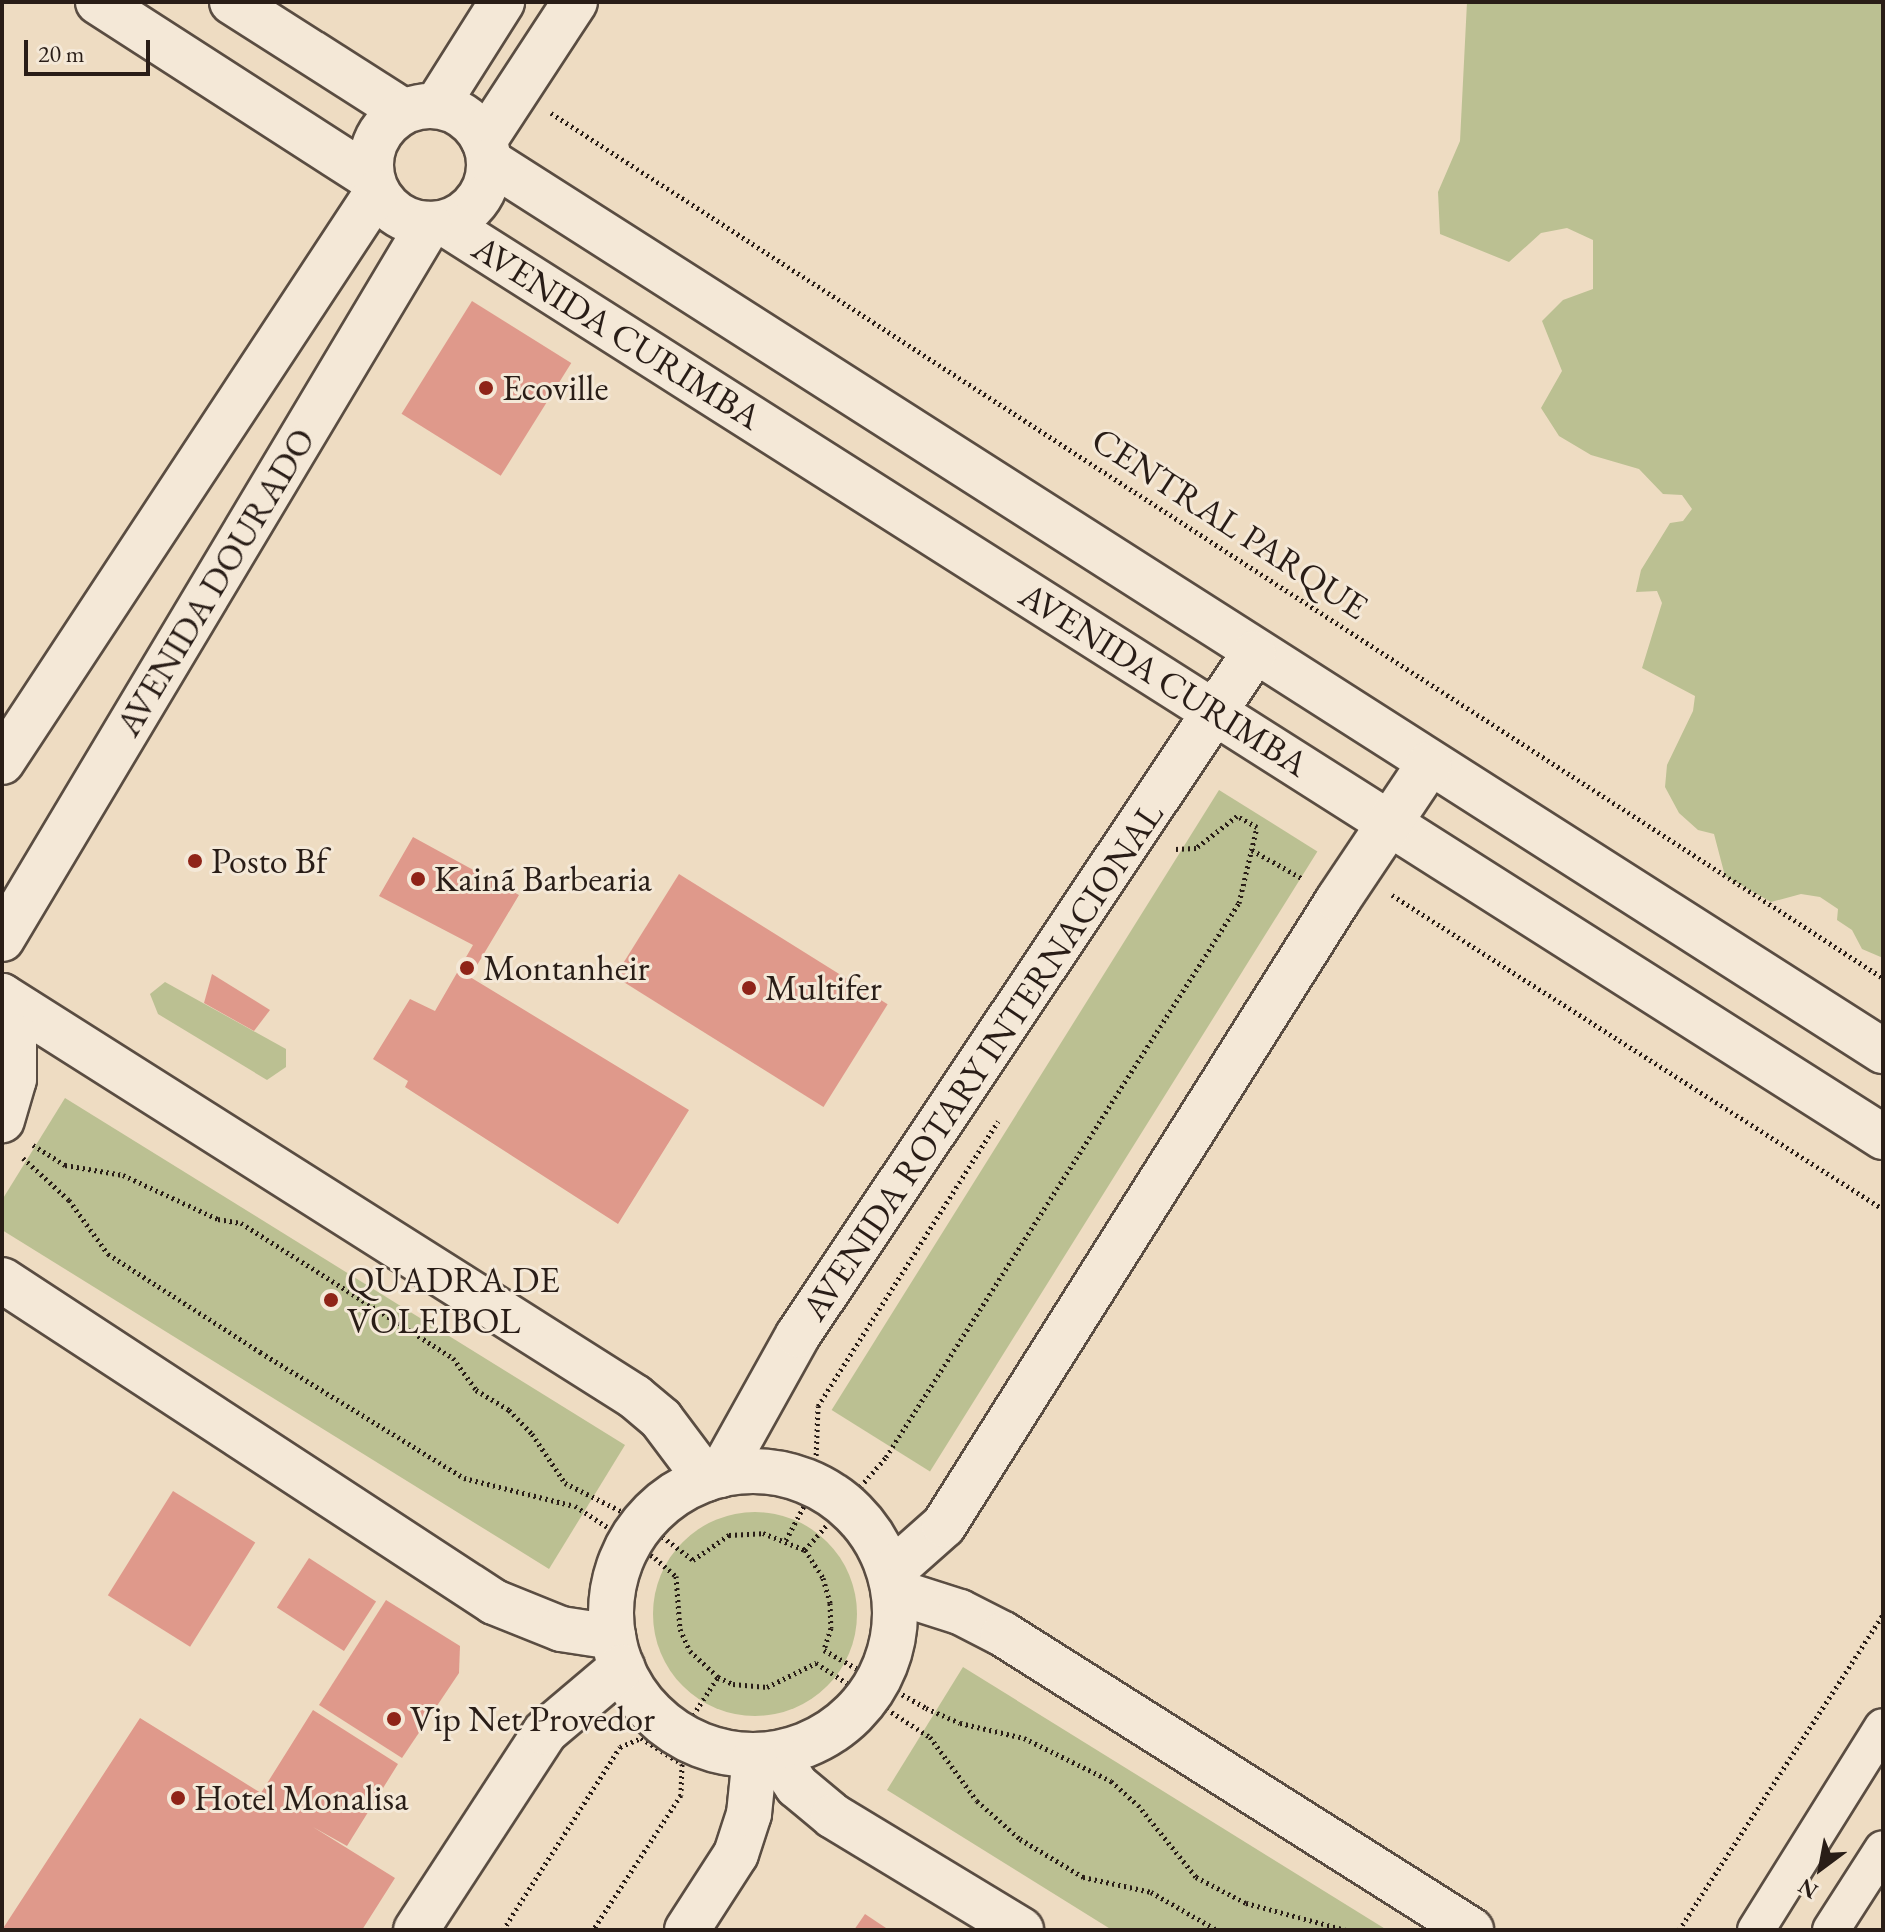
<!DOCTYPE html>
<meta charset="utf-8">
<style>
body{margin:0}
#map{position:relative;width:1885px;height:1932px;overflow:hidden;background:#eedcc2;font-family:"EB Garamond",serif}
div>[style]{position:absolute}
.green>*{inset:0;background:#bbc092;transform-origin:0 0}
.round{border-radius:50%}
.building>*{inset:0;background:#df998b;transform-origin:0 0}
.path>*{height:5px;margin-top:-2.5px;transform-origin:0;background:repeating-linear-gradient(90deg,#291d17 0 2px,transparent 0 6px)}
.roads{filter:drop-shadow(2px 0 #5a4d42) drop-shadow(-2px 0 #5a4d42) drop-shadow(0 2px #5a4d42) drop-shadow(0 -2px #5a4d42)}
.street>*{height:36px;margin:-18px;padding:0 18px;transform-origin:18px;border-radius:18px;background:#f4e8d7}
.secondary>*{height:44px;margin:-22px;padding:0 22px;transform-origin:22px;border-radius:22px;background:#f4e8d7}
.secondary>.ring{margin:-22px;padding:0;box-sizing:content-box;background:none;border:44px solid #f4e8d7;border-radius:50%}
.dots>*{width:22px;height:22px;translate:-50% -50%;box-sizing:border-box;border:4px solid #f4e8d7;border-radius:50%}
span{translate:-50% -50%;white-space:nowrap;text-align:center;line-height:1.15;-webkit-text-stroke:6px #f4e8d7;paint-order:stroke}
.street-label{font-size:36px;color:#291d17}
.poi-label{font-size:36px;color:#291d17}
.left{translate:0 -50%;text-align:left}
.frame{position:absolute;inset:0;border:4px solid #291d17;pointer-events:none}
.north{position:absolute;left:1781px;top:1828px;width:80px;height:80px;-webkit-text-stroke:6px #f4e8d7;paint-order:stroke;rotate:212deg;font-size:22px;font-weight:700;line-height:32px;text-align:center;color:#291d17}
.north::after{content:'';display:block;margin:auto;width:28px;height:36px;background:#291d17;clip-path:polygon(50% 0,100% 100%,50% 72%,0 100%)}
.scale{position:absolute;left:24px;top:40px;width:126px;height:36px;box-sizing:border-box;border:4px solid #291d17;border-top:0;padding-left:10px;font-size:24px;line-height:28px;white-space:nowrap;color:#291d17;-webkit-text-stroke:6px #f4e8d7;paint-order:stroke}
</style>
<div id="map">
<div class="green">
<div style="clip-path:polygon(1467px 2px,1883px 2px,1883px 958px,1862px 949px,1852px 930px,1837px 920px,1838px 909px,1820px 897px,1801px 894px,1771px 902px,1725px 876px,1714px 834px,1698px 830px,1679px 813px,1665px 787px,1667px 765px,1693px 711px,1695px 696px,1642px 668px,1662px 603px,1657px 591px,1636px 592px,1641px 570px,1670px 523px,1683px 521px,1692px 509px,1682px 495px,1663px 494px,1639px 469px,1591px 455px,1559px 436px,1541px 408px,1562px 371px,1542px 321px,1563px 300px,1593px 289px,1593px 240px,1567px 228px,1541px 233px,1509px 262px,1440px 234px,1438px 192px,1460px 141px)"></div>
<div style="left:1219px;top:790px;width:116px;height:731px;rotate:32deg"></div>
<div style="clip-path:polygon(165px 982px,286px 1049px,286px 1067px,267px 1080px,158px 1014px,150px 994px)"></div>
<div style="clip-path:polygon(65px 1098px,625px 1445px,549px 1569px,2px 1230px,2px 1200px)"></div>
<div class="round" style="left:653px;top:1512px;width:204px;height:204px"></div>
<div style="clip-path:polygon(963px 1667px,1387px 1930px,1112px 1930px,887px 1790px)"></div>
</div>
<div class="building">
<div style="left:472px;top:301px;width:117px;height:133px;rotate:32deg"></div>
<div style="clip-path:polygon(413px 837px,519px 895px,470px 977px,689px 1110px,618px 1224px,405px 1087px,408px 1081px,373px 1059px,410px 999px,435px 1011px,473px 945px,379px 896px)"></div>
<div style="left:679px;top:874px;width:246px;height:121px;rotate:32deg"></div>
<div style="clip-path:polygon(212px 974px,270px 1010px,254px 1031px,204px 1003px)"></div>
<div style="left:173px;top:1491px;width:97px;height:123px;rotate:32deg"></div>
<div style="left:309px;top:1558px;width:80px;height:59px;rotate:33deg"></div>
<div style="clip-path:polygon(386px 1600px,460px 1646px,459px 1673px,402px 1758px,319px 1705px)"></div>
<div style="clip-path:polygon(313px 1710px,398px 1764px,347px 1846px,313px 1827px,395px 1878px,362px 1930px,2px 1930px,140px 1718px,261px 1793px)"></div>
<div style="clip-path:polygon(865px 1914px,889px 1930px,854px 1930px)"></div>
</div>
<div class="path">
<div style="left:551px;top:113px;width:1588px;rotate:33deg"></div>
<div style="left:1252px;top:850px;width:59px;rotate:29.6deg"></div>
<div style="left:1392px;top:895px;width:583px;rotate:32.6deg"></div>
<div style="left:33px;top:1145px;width:38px;rotate:32deg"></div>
<div style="left:65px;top:1165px;width:59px;rotate:9.8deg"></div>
<div style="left:123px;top:1175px;width:105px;rotate:24.9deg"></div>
<div style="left:218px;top:1219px;width:23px;rotate:10deg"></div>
<div style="left:241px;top:1223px;width:251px;rotate:32.5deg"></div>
<div style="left:453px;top:1358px;width:39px;rotate:54deg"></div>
<div style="left:476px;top:1390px;width:39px;rotate:31deg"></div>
<div style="left:509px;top:1410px;width:33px;rotate:46deg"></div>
<div style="left:532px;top:1434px;width:59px;rotate:56deg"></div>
<div style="left:565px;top:1483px;width:87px;rotate:26.6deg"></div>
<div style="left:643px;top:1522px;width:63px;rotate:37.2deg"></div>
<div style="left:693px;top:1560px;width:44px;rotate:-34.8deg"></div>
<div style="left:729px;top:1535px;width:34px;rotate:-3deg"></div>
<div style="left:763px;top:1533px;width:45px;rotate:22deg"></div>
<div style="left:805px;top:1550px;width:33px;rotate:57deg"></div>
<div style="left:823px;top:1578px;width:26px;rotate:74deg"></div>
<div style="left:830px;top:1603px;width:25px;rotate:88deg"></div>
<div style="left:831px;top:1628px;width:23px;rotate:108deg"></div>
<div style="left:824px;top:1650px;width:117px;rotate:29.6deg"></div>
<div style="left:926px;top:1708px;width:37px;rotate:24deg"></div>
<div style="left:960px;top:1723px;width:66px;rotate:13.2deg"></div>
<div style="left:1024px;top:1738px;width:97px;rotate:26.3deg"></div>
<div style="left:1111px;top:1781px;width:36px;rotate:42deg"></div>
<div style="left:1138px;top:1805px;width:92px;rotate:51.1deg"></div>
<div style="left:1196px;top:1877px;width:56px;rotate:27.5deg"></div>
<div style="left:1246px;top:1903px;width:104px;rotate:15.1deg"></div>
<div style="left:23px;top:1158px;width:62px;rotate:42.4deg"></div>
<div style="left:69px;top:1200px;width:67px;rotate:54.2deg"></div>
<div style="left:108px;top:1254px;width:181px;rotate:32.8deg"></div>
<div style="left:260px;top:1352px;width:240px;rotate:31.7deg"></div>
<div style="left:464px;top:1478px;width:114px;rotate:14.2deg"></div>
<div style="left:575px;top:1506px;width:95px;rotate:33deg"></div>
<div style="left:655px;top:1558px;width:28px;rotate:41deg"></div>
<div style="left:676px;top:1576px;width:53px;rotate:85.7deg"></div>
<div style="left:680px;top:1629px;width:24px;rotate:66deg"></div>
<div style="left:690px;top:1651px;width:38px;rotate:43deg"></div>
<div style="left:718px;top:1677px;width:17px;rotate:25deg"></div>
<div style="left:733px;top:1684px;width:34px;rotate:5deg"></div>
<div style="left:767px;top:1687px;width:55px;rotate:-26.1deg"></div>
<div style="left:816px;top:1663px;width:136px;rotate:33deg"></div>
<div style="left:930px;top:1737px;width:79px;rotate:53.7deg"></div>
<div style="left:977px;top:1801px;width:57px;rotate:41.5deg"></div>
<div style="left:1020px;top:1839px;width:74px;rotate:31.1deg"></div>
<div style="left:1083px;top:1877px;width:70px;rotate:12.4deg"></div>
<div style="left:1151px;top:1892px;width:76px;rotate:29.9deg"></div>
<div style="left:786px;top:1540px;width:62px;rotate:-62.2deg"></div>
<div style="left:815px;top:1485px;width:79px;rotate:-87.8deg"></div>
<div style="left:818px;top:1406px;width:337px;rotate:-57.7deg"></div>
<div style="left:805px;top:1550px;width:123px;rotate:-48.9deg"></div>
<div style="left:886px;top:1457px;width:657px;rotate:-57.5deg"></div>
<div style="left:1239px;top:903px;width:78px;rotate:-76.7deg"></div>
<div style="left:1257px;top:827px;width:23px;rotate:-151deg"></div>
<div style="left:1237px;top:816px;width:52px;rotate:142deg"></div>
<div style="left:1196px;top:848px;width:21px;rotate:177deg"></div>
<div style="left:660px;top:1750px;width:25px;rotate:-37deg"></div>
<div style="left:680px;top:1735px;width:69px;rotate:-56.8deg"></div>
<div style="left:503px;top:1930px;width:217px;rotate:-57.4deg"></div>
<div style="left:620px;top:1747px;width:23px;rotate:-23deg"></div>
<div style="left:641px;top:1738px;width:49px;rotate:32.4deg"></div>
<div style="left:682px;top:1764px;width:31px;rotate:92deg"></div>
<div style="left:681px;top:1795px;width:161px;rotate:123.1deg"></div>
<div style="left:1679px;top:1930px;width:375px;rotate:-57.1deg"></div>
</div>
<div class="roads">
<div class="street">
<div style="left:1756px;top:1930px;width:239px;rotate:-58deg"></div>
<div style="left:1831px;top:1930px;width:96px;rotate:-57.3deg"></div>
</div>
<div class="secondary">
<div style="left:98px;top:2px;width:325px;rotate:32.8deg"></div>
<div style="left:232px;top:2px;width:203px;rotate:32.5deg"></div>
<div style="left:437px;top:105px;width:122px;rotate:-57.7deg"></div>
<div class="ring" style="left:371px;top:106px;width:74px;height:74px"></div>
<div style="left:484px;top:141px;width:166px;rotate:-56.8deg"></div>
<div style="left:489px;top:161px;width:1654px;rotate:32.56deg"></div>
<div style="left:444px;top:223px;width:1705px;rotate:32.42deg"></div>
<div style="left:2px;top:762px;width:682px;rotate:-56.66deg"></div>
<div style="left:2px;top:939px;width:833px;rotate:-59.15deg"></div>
<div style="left:2px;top:996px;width:749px;rotate:32.35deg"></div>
<div style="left:635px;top:1397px;width:34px;rotate:40deg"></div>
<div style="left:661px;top:1419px;width:75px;rotate:53.1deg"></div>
<div style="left:2px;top:996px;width:42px;rotate:73.3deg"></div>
<div style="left:14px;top:1036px;width:43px;rotate:90deg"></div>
<div style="left:14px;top:1079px;width:43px;rotate:106.3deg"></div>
<div style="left:2px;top:1280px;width:588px;rotate:33.2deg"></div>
<div style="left:494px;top:1602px;width:72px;rotate:21.9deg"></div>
<div style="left:561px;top:1629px;width:53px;rotate:8.7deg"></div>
<div class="ring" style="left:611px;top:1471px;width:240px;height:240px"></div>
<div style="left:720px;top:1475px;width:160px;rotate:-60.9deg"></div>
<div style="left:798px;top:1335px;width:820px;rotate:-56.23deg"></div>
<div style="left:890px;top:1573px;width:72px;rotate:-41.6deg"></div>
<div style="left:944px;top:1525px;width:739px;rotate:-57.77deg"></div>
<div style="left:1338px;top:900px;width:164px;rotate:-56.2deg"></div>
<div style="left:894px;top:1591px;width:69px;rotate:17.7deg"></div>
<div style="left:960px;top:1612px;width:48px;rotate:27.1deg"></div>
<div style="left:1003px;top:1634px;width:554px;rotate:32.31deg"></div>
<div style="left:776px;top:1754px;width:38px;rotate:57deg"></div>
<div style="left:797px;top:1786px;width:47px;rotate:39.8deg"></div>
<div style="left:833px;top:1816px;width:220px;rotate:31.2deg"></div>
<div style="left:416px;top:1930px;width:236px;rotate:-56.9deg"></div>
<div style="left:545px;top:1732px;width:101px;rotate:-40.2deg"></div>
<div style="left:687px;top:1930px;width:90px;rotate:-57.2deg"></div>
<div style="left:736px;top:1854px;width:42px;rotate:-72deg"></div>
<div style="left:749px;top:1814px;width:58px;rotate:-84.1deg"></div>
</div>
</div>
<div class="dots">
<div style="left:486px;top:388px;background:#8f2418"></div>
<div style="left:195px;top:861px;background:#8f2418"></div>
<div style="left:418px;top:879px;background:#8f2418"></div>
<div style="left:467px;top:968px;background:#8f2418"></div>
<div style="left:749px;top:988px;background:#8f2418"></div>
<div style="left:331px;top:1300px;background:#8f2418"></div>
<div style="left:394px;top:1719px;background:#8f2418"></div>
<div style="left:178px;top:1798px;background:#8f2418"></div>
</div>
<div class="street-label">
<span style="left:617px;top:332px;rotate:32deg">AVENIDA CURIMBA</span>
<span style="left:1230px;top:523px;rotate:33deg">CENTRAL PARQUE</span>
<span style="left:215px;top:582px;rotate:-59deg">AVENIDA DOURADO</span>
<span style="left:1164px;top:679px;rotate:32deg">AVENIDA CURIMBA</span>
<span style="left:982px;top:1061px;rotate:-56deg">AVENIDA ROTARY INTERNACIONAL</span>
</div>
<div class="poi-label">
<span class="left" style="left:502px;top:388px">Ecoville</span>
<span class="left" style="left:211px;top:861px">Posto Bf</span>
<span class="left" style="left:434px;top:879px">Kainã Barbearia</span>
<span class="left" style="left:483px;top:968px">Montanheir</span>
<span class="left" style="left:765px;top:988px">Multifer</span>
<span class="left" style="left:347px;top:1300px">QUADRA DE<br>VOLEIBOL</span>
<span class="left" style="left:410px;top:1719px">Vip Net Provedor</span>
<span class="left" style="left:194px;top:1798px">Hotel Monalisa</span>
</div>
<div class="frame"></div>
<div class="north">N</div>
<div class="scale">20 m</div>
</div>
